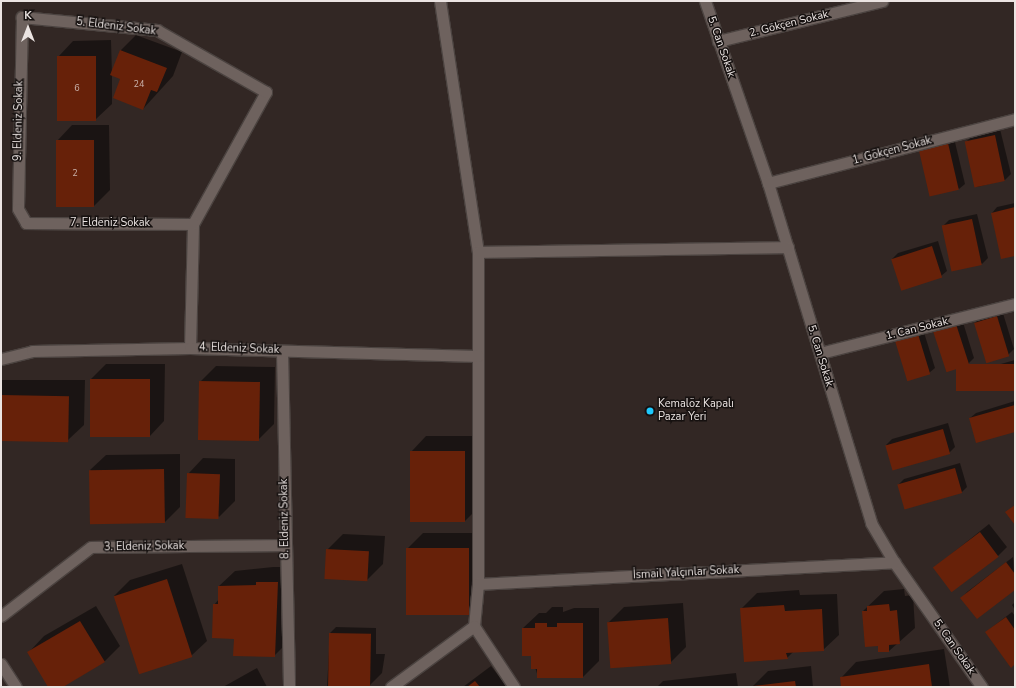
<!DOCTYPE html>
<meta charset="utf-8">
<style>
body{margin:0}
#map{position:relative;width:1016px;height:688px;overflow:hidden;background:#322724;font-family:"Nunito Sans",sans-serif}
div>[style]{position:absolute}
.shadow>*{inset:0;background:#0007}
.building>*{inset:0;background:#672109;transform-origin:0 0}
.roads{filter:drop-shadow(1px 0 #4b4340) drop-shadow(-1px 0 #4b4340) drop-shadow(0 1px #4b4340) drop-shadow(0 -1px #4b4340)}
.minor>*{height:11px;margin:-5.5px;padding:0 5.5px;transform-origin:5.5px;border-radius:5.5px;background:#6e625e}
.dots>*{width:11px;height:11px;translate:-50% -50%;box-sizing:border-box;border:2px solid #161110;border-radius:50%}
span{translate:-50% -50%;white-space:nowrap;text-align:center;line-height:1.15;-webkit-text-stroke:3px #161110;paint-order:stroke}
.number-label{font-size:9px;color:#cab3ac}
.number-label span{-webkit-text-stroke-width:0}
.street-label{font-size:11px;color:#ebe4e2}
.poi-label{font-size:11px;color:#ebe4e2}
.left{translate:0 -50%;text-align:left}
.frame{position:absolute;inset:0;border:2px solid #ebe4e2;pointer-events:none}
.north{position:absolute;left:8px;top:8px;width:40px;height:40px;-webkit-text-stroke:3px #161110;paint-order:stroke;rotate:0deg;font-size:11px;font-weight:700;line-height:16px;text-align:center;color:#ebe4e2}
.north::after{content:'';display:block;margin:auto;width:14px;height:18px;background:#ebe4e2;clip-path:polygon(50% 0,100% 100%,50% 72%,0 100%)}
</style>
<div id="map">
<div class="shadow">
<div style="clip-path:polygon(136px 35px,182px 52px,173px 76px,143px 109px,122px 78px,112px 74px,112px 104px,96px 119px,58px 57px,73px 41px,111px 40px,112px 74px,121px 50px)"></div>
<div style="clip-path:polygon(72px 125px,109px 125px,110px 190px,94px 206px,57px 141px)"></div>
<div style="clip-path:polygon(1000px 129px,1011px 174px,1005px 180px,977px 187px,966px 142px,972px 136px)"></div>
<div style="clip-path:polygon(954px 138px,965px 184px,959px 189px,920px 151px,926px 145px)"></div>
<div style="clip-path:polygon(1015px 203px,1015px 255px,1002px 258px,992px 213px,997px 207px)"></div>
<div style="clip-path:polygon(977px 214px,988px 258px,982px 264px,943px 226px,949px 220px)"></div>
<div style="clip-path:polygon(938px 241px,947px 271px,941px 276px,892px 259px,898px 253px)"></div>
<div style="clip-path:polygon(1002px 310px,1014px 349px,1008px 355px,975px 323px,981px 317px)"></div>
<div style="clip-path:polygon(962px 319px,974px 358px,968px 364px,934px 332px,940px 326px)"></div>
<div style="clip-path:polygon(923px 329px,935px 368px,929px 373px,896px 341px,901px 335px)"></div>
<div style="clip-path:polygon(1015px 360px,1015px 390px,959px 380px,965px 374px)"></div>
<div style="clip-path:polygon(106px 364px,165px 364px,164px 421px,149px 437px,91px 379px)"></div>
<div style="clip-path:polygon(216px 366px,275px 367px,274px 424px,259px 439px,200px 382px)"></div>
<div style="clip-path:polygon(2px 380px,85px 380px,84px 425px,68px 440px,1px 440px)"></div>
<div style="clip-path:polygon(1015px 401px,1015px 431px,970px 418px,976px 413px)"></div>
<div style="clip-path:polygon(948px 423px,955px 447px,949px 453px,886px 445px,892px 439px)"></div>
<div style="clip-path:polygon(426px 436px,480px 436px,481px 505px,465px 521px,411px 452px)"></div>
<div style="clip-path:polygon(180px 454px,180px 507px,165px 522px,90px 470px,106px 455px)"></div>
<div style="clip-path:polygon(203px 458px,235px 459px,235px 501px,219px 517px,188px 474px)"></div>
<div style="clip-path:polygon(960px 463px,967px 487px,961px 493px,898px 485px,904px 479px)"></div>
<div style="clip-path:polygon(989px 524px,1007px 547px,998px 556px,935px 567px)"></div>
<div style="clip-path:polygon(423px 533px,484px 533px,484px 598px,469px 614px,407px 549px)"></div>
<div style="clip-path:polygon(343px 534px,385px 536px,383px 564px,367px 580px,327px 550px)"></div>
<div style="clip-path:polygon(1013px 557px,1015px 589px,962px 598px,967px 592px)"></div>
<div style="clip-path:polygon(182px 564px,207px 641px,191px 656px,114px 596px,130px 580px)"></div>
<div style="clip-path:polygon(273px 567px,293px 567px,290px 640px,274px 656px,235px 638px,214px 605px,219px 599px,219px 586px,235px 571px)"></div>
<div style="clip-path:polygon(904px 589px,905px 596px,913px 595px,915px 628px,889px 651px,879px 645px,863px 611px,884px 591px)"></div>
<div style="clip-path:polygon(799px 590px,800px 595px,837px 594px,839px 635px,823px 650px,794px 651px,787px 658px,741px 609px,757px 593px)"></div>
<div style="clip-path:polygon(1015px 602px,1015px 610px,1012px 605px)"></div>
<div style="clip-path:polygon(683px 603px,686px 647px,670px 663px,608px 623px,624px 607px)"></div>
<div style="clip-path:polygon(96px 606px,120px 646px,104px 662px,61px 687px,49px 687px,29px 652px,44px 636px)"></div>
<div style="clip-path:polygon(552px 607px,563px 607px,563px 612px,574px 608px,599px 608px,599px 661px,583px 677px,538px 677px,523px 628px,539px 613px,546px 613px)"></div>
<div style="clip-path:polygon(1012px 612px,1015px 616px,1015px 663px,986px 632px)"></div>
<div style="clip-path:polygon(336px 627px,376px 628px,376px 654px,385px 654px,382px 673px,368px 687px,327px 687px,330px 633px)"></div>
<div style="clip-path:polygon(944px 649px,950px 687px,842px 687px,841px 678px,856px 662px)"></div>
<div style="clip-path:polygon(491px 666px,507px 687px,463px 687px)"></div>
<div style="clip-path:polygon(811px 666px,813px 687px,752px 687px,768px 671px)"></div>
<div style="clip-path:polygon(257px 668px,267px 687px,223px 687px)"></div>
<div style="clip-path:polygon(736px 673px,738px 687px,657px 687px,663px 681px)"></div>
</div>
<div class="building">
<div style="clip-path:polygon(120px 50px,167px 68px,157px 92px,151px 90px,143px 110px,113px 98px,120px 79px,110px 75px)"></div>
<div style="left:57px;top:56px;width:39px;height:65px"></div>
<div style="left:995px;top:135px;width:47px;height:31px;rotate:78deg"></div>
<div style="left:56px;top:140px;width:38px;height:67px"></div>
<div style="left:948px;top:143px;width:48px;height:30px;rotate:77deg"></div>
<div style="clip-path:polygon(1015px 207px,1015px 256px,1001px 259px,991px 213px)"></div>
<div style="left:972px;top:219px;width:47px;height:31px;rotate:78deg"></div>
<div style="left:932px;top:246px;width:33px;height:43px;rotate:72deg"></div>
<div style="left:997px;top:316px;width:42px;height:24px;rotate:73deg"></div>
<div style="left:956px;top:324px;width:43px;height:24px;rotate:72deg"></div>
<div style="left:918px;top:334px;width:42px;height:24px;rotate:73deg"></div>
<div style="left:1015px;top:364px;width:27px;height:59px;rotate:90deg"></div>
<div style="left:90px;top:379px;width:60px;height:58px"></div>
<div style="left:199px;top:381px;width:61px;height:59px;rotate:1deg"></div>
<div style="left:1px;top:395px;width:68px;height:46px;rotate:1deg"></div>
<div style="clip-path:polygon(1015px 405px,1015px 432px,976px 443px,969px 418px)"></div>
<div style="left:943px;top:429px;width:26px;height:60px;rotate:74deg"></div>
<div style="left:410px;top:451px;width:55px;height:71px"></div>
<div style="left:955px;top:468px;width:26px;height:60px;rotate:74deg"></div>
<div style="left:164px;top:469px;width:54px;height:75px;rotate:89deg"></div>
<div style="left:187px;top:473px;width:33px;height:45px;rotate:2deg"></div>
<div style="clip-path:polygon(1015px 505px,1015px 525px,1005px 512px)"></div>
<div style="left:980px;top:532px;width:31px;height:59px;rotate:53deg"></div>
<div style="left:406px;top:548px;width:63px;height:67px"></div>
<div style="left:326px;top:549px;width:43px;height:30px;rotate:3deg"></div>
<div style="clip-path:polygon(1006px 562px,1015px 574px,1015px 590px,977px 619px,960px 598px)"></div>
<div style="left:167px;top:579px;width:82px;height:56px;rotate:72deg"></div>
<div style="clip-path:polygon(256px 582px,278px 582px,275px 657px,233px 656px,234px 639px,212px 638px,213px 604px,218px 604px,218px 586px,256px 585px)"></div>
<div style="clip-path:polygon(889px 604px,890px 611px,897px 610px,900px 644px,889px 645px,889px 652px,878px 652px,878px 646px,865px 647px,862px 611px,867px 611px,867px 606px)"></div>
<div style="clip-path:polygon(784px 605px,785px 611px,822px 609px,824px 651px,786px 653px,788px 659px,744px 662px,740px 608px)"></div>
<div style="clip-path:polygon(1006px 617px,1015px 630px,1015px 664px,1011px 668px,985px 632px)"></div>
<div style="left:668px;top:618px;width:46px;height:61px;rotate:86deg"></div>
<div style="clip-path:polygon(80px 621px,105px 662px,63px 687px,48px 687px,27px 652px)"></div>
<div style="clip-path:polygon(535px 623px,547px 623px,547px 627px,557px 627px,557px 623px,583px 623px,583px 678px,537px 678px,537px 669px,531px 669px,531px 656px,522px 656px,522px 628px,535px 628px)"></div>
<div style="left:329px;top:633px;width:42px;height:54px;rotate:1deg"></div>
<div style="clip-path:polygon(929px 664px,932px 687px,841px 687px,840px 677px)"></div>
<div style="clip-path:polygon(475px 681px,480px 687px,467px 687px)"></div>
<div style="clip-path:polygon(795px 681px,796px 687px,753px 687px,753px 686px)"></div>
</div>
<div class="roads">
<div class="minor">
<div style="left:440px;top:1px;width:254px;rotate:81.4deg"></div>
<div style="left:478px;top:252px;width:332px;rotate:90deg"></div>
<div style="left:478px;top:584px;width:42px;rotate:95.4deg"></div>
<div style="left:705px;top:1px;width:193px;rotate:70.9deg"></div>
<div style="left:768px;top:183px;width:355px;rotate:73.1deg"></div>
<div style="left:871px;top:523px;width:45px;rotate:59.5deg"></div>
<div style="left:894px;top:562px;width:153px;rotate:54.9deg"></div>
<div style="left:718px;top:41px;width:169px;rotate:-13.7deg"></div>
<div style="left:768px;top:183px;width:255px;rotate:-14.5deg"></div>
<div style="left:478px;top:252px;width:310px;rotate:-0.9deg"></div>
<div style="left:190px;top:348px;width:124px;rotate:-88.6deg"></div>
<div style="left:193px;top:224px;width:151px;rotate:-61.1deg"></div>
<div style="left:266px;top:92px;width:125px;rotate:-150.4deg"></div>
<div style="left:157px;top:30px;width:136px;rotate:-174.5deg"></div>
<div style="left:22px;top:17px;width:192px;rotate:91.2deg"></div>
<div style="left:18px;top:209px;width:16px;rotate:60deg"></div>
<div style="left:26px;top:223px;width:167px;rotate:0.3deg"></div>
<div style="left:282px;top:351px;width:336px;rotate:88.8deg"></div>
<div style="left:820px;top:353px;width:201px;rotate:-14.1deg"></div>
<div style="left:1px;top:359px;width:32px;rotate:-14deg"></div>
<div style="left:32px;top:351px;width:158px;rotate:-1.1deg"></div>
<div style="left:190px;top:348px;width:288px;rotate:1.6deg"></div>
<div style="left:478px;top:584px;width:417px;rotate:-3deg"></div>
<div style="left:1px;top:616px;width:113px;rotate:-37.5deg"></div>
<div style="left:91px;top:547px;width:195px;rotate:-0.6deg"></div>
<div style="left:474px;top:626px;width:73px;rotate:56.7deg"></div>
<div style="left:1px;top:664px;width:27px;rotate:57deg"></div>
<div style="left:391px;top:687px;width:103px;rotate:-36.3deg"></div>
</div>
</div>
<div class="dots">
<div style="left:650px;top:411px;background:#1ec9fd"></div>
</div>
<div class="number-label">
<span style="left:139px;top:84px">24</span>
<span style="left:77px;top:88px">6</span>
<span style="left:75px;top:173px">2</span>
</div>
<div class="street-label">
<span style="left:789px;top:24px;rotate:-14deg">2. Gökçen Sokak</span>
<span style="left:116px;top:27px;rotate:7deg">5. Eldeniz Sokak</span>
<span style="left:721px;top:47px;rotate:71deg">5. Can Sokak</span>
<span style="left:19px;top:121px;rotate:-89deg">9. Eldeniz Sokak</span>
<span style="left:892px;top:151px;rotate:-15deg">1. Gökçen Sokak</span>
<span style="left:110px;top:223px">7. Eldeniz Sokak</span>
<span style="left:917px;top:329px;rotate:-14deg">1. Can Sokak</span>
<span style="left:239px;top:349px;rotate:2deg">4. Eldeniz Sokak</span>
<span style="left:820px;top:356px;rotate:73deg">5. Can Sokak</span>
<span style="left:285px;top:519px;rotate:-91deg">8. Eldeniz Sokak</span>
<span style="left:144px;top:547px;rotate:-1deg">3. Eldeniz Sokak</span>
<span style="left:686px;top:573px;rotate:-3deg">İsmail Yalçınlar Sokak</span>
<span style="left:954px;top:647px;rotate:55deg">5. Can Sokak</span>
</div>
<div class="poi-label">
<span class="left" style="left:658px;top:411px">Kemalöz Kapalı<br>Pazar Yeri</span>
</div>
<div class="frame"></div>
<div class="north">K</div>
</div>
